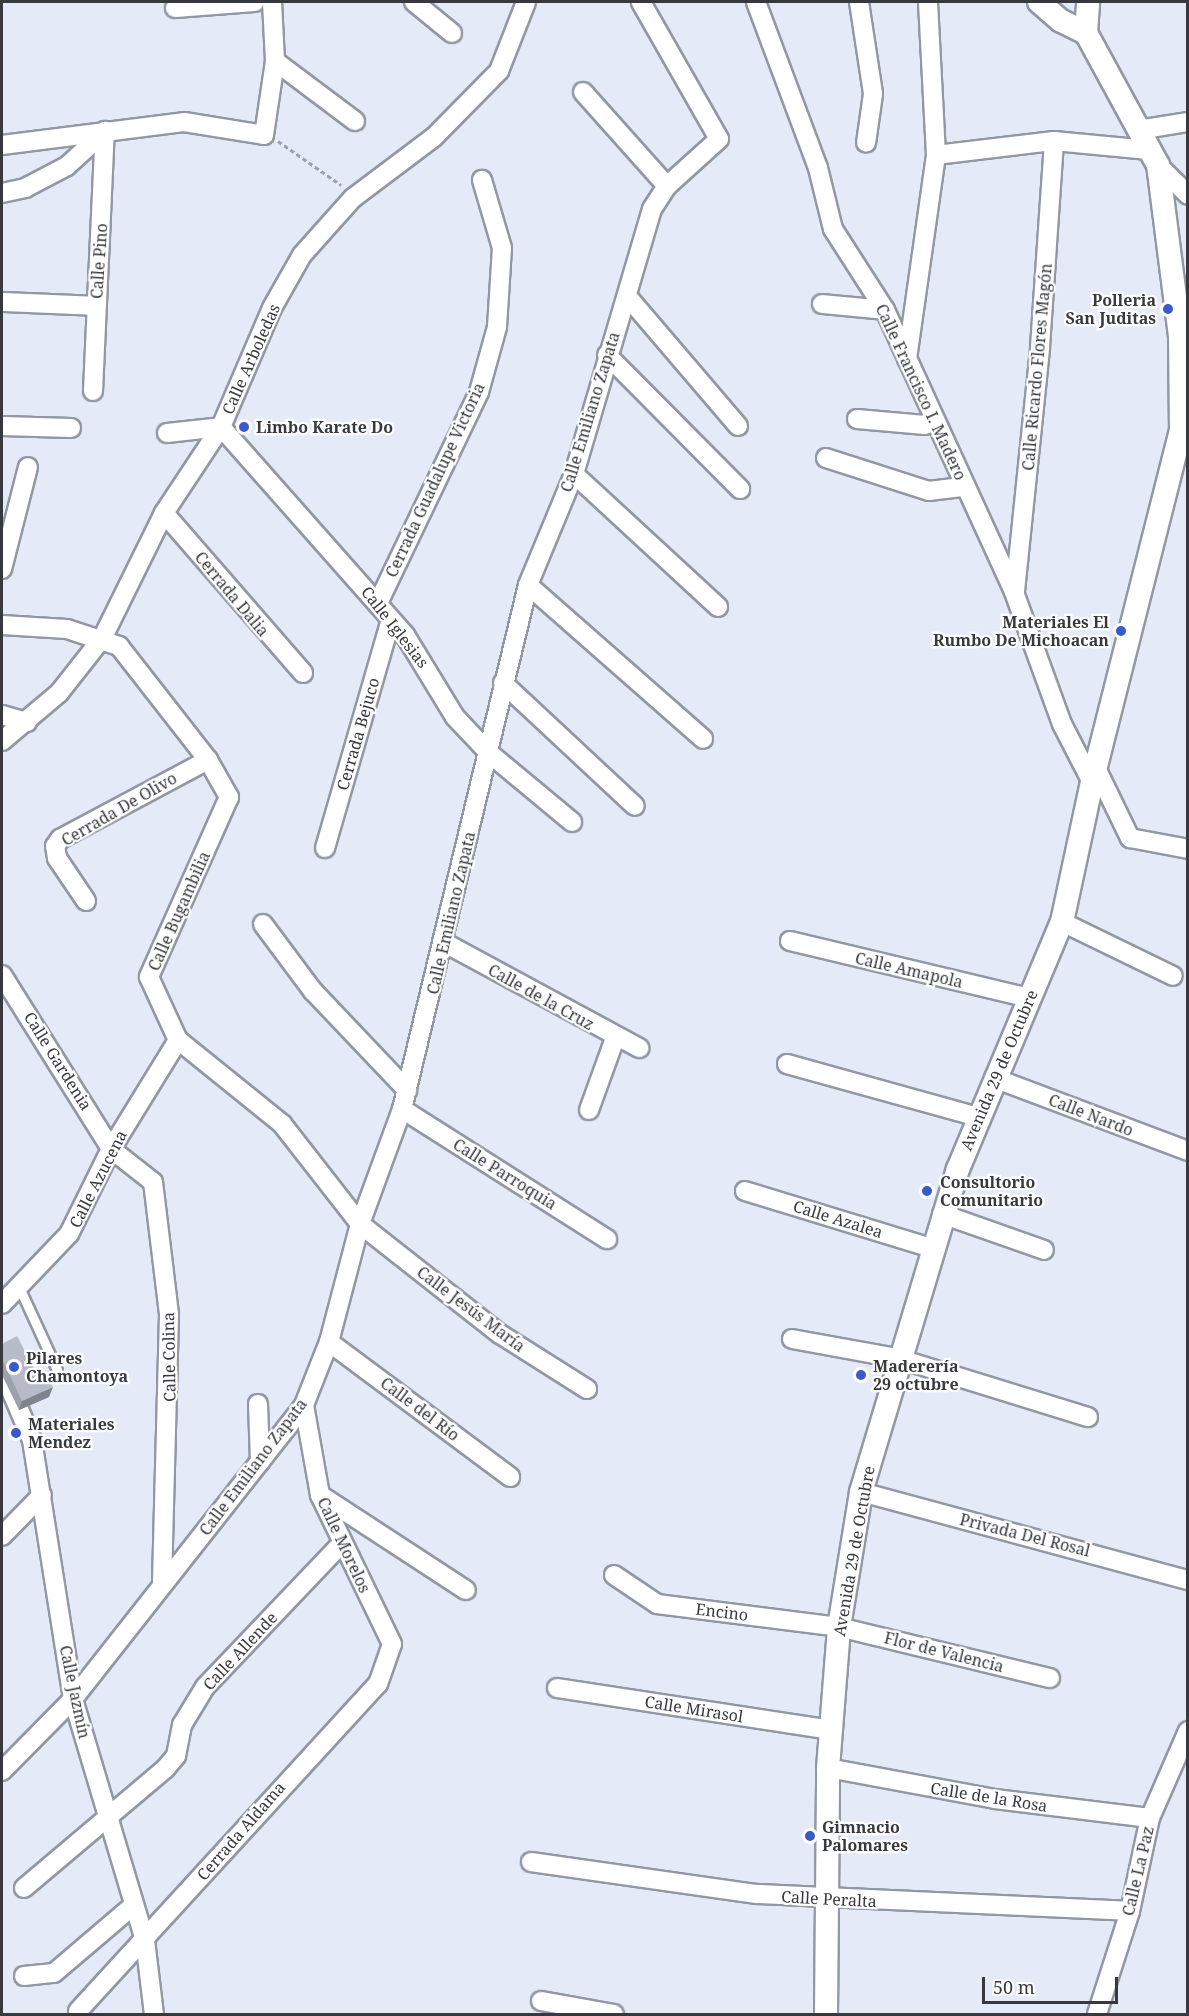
<!DOCTYPE html>
<meta charset="utf-8">
<style>
body{margin:0}
#map{position:relative;width:1189px;height:2016px;overflow:hidden;background:#e4eaf7;font-family:"Noto Serif",serif}
div>[style]{position:absolute}
.path>*{height:3px;margin-top:-1.5px;transform-origin:0;background:repeating-linear-gradient(90deg,#9da1ab 0 4.5px,transparent 0 7.5px)}
.roads{filter:drop-shadow(2px 0 #9298a3) drop-shadow(-2px 0 #9298a3) drop-shadow(0 2px #9298a3) drop-shadow(0 -2px #9298a3)}
.service>*{height:9px;margin:-4.5px;padding:0 4.5px;transform-origin:4.5px;border-radius:4.5px;background:#fff}
.minor>*{height:18px;margin:-9px;padding:0 9px;transform-origin:9px;border-radius:9px;background:#fff}
.tertiary>*{height:22px;margin:-11px;padding:0 11px;transform-origin:11px;border-radius:11px;background:#fff}
.wall>*{inset:0;background:#9da1ab}
.shaded-wall>*{inset:0;background:#7f838b}
.building>*{inset:0;background:#b6bbc7}
.dots>*{width:16px;height:16px;translate:-50% -50%;box-sizing:border-box;border:3px solid #fff;border-radius:50%}
span{translate:-50% -50%;white-space:nowrap;text-align:center;line-height:1.15;-webkit-text-stroke:4.5px #fff;paint-order:stroke}
.street-label{font-size:16px;color:#37393e}
.poi-label{font-size:16px;color:#37393e;font-weight:700}
.right{translate:-100% -50%;text-align:right}
.left{translate:0 -50%;text-align:left}
.frame{position:absolute;inset:0;border:3px solid #37393e;pointer-events:none}
.scale{position:absolute;left:982px;top:1977px;width:136px;height:27px;box-sizing:border-box;border:3px solid #37393e;border-top:0;padding-left:8px;font-size:18px;line-height:21px;white-space:nowrap;color:#37393e;-webkit-text-stroke:4px #fff;paint-order:stroke}
</style>
<div id="map">
<div class="path">
<div style="left:278px;top:141px;width:77px;rotate:34.9deg"></div>
</div>
<div class="roads">
<div class="service">
<div style="left:19px;top:1287px;width:91px;rotate:65.4deg"></div>
</div>
<div class="minor">
<div style="left:414px;top:2px;width:49px;rotate:39.2deg"></div>
<div style="left:756px;top:2px;width:177px;rotate:69.5deg"></div>
<div style="left:818px;top:168px;width:63px;rotate:76.2deg"></div>
<div style="left:833px;top:229px;width:96px;rotate:57.3deg"></div>
<div style="left:885px;top:310px;width:310px;rotate:65.4deg"></div>
<div style="left:1014px;top:592px;width:140px;rotate:70deg"></div>
<div style="left:1062px;top:724px;width:65px;rotate:62.7deg"></div>
<div style="left:859px;top:2px;width:93px;rotate:81.3deg"></div>
<div style="left:873px;top:94px;width:49px;rotate:98.1deg"></div>
<div style="left:175px;top:8px;width:80px;rotate:-4.3deg"></div>
<div style="left:275px;top:61px;width:100px;rotate:36.9deg"></div>
<div style="left:583px;top:92px;width:126px;rotate:48.2deg"></div>
<div style="left:1138px;top:130px;width:51px;rotate:-9.1deg"></div>
<div style="left:2px;top:145px;width:183px;rotate:-7.2deg"></div>
<div style="left:184px;top:122px;width:81px;rotate:9.2deg"></div>
<div style="left:264px;top:135px;width:75px;rotate:-81.5deg"></div>
<div style="left:275px;top:61px;width:59px;rotate:-92.9deg"></div>
<div style="left:936px;top:155px;width:119px;rotate:-6.8deg"></div>
<div style="left:1054px;top:141px;width:95px;rotate:5.4deg"></div>
<div style="left:1158px;top:165px;width:42px;rotate:45deg"></div>
<div style="left:2px;top:193px;width:24px;rotate:-12deg"></div>
<div style="left:25px;top:188px;width:47px;rotate:-27.6deg"></div>
<div style="left:67px;top:166px;width:52px;rotate:-42.6deg"></div>
<div style="left:627px;top:296px;width:171px;rotate:49.5deg"></div>
<div style="left:2px;top:302px;width:94px;rotate:2.4deg"></div>
<div style="left:822px;top:304px;width:63px;rotate:5.4deg"></div>
<div style="left:607px;top:355px;width:189px;rotate:45.2deg"></div>
<div style="left:907px;top:359px;width:206px;rotate:-81.9deg"></div>
<div style="left:936px;top:155px;width:153px;rotate:-93deg"></div>
<div style="left:93px;top:391px;width:260px;rotate:-87.4deg"></div>
<div style="left:857px;top:419px;width:68px;rotate:5deg"></div>
<div style="left:925px;top:425px;width:10px;rotate:-29deg"></div>
<div style="left:2px;top:426px;width:69px;rotate:1.7deg"></div>
<div style="left:221px;top:427px;width:278px;rotate:48.5deg"></div>
<div style="left:405px;top:635px;width:96px;rotate:58.6deg"></div>
<div style="left:455px;top:717px;width:50px;rotate:46.6deg"></div>
<div style="left:489px;top:753px;width:108px;rotate:39.7deg"></div>
<div style="left:167px;top:433px;width:54px;rotate:-6.3deg"></div>
<div style="left:826px;top:458px;width:108px;rotate:17.8deg"></div>
<div style="left:929px;top:491px;width:35px;rotate:-7deg"></div>
<div style="left:574px;top:474px;width:196px;rotate:42.7deg"></div>
<div style="left:164px;top:513px;width:212px;rotate:49deg"></div>
<div style="left:2px;top:569px;width:105px;rotate:-75.7deg"></div>
<div style="left:528px;top:585px;width:233px;rotate:41.3deg"></div>
<div style="left:1015px;top:591px;width:245px;rotate:-84.1deg"></div>
<div style="left:1040px;top:347px;width:206px;rotate:-86.1deg"></div>
<div style="left:378px;top:603px;width:234px;rotate:-64.4deg"></div>
<div style="left:479px;top:392px;width:67px;rotate:-74.5deg"></div>
<div style="left:497px;top:327px;width:79px;rotate:-86.4deg"></div>
<div style="left:502px;top:248px;width:71px;rotate:-106.4deg"></div>
<div style="left:2px;top:625px;width:65px;rotate:3.5deg"></div>
<div style="left:67px;top:629px;width:55px;rotate:18.1deg"></div>
<div style="left:119px;top:646px;width:145px;rotate:52deg"></div>
<div style="left:208px;top:760px;width:43px;rotate:60.4deg"></div>
<div style="left:229px;top:797px;width:197px;rotate:114deg"></div>
<div style="left:149px;top:977px;width:69px;rotate:65.3deg"></div>
<div style="left:178px;top:1040px;width:134px;rotate:38.9deg"></div>
<div style="left:282px;top:1124px;width:127px;rotate:52deg"></div>
<div style="left:360px;top:1224px;width:178px;rotate:38.2deg"></div>
<div style="left:500px;top:1334px;width:103px;rotate:32.3deg"></div>
<div style="left:503px;top:683px;width:180px;rotate:43deg"></div>
<div style="left:2px;top:715px;width:26px;rotate:16deg"></div>
<div style="left:2px;top:741px;width:75px;rotate:-40.1deg"></div>
<div style="left:59px;top:693px;width:71px;rotate:-51.8deg"></div>
<div style="left:103px;top:637px;width:138px;rotate:-63.8deg"></div>
<div style="left:164px;top:513px;width:103px;rotate:-56.5deg"></div>
<div style="left:221px;top:427px;width:129px;rotate:-66.8deg"></div>
<div style="left:272px;top:308px;width:61px;rotate:-60.5deg"></div>
<div style="left:302px;top:255px;width:76px;rotate:-48.2deg"></div>
<div style="left:353px;top:198px;width:101px;rotate:-37deg"></div>
<div style="left:434px;top:137px;width:93px;rotate:-45.4deg"></div>
<div style="left:499px;top:71px;width:74px;rotate:-68.6deg"></div>
<div style="left:1096px;top:768px;width:78px;rotate:64.1deg"></div>
<div style="left:1130px;top:838px;width:59px;rotate:10.7deg"></div>
<div style="left:325px;top:848px;width:237px;rotate:-73.9deg"></div>
<div style="left:86px;top:901px;width:52px;rotate:-124deg"></div>
<div style="left:57px;top:858px;width:12px;rotate:-99deg"></div>
<div style="left:55px;top:846px;width:9px;rotate:-54deg"></div>
<div style="left:60px;top:839px;width:168px;rotate:-28.1deg"></div>
<div style="left:1062px;top:922px;width:123px;rotate:25.9deg"></div>
<div style="left:263px;top:924px;width:84px;rotate:53.3deg"></div>
<div style="left:313px;top:991px;width:137px;rotate:46.5deg"></div>
<div style="left:790px;top:941px;width:246px;rotate:13.4deg"></div>
<div style="left:445px;top:943px;width:221px;rotate:28.4deg"></div>
<div style="left:2px;top:975px;width:205px;rotate:57.9deg"></div>
<div style="left:111px;top:1149px;width:53px;rotate:38.2deg"></div>
<div style="left:153px;top:1182px;width:134px;rotate:83.1deg"></div>
<div style="left:169px;top:1315px;width:270px;rotate:91.5deg"></div>
<div style="left:787px;top:1064px;width:198px;rotate:15.5deg"></div>
<div style="left:994px;top:1078px;width:207px;rotate:20.6deg"></div>
<div style="left:402px;top:1109px;width:243px;rotate:32.4deg"></div>
<div style="left:589px;top:1110px;width:77px;rotate:-70.1deg"></div>
<div style="left:745px;top:1191px;width:195px;rotate:17deg"></div>
<div style="left:942px;top:1214px;width:108px;rotate:19.4deg"></div>
<div style="left:2px;top:1304px;width:97px;rotate:-46.3deg"></div>
<div style="left:69px;top:1234px;width:95px;rotate:-63.7deg"></div>
<div style="left:111px;top:1149px;width:128px;rotate:-58.4deg"></div>
<div style="left:792px;top:1339px;width:107px;rotate:10.3deg"></div>
<div style="left:897px;top:1358px;width:200px;rotate:17.2deg"></div>
<div style="left:329px;top:1342px;width:226px;rotate:36.7deg"></div>
<div style="left:2px;top:1369px;width:77px;rotate:67.1deg"></div>
<div style="left:32px;top:1440px;width:262px;rotate:81deg"></div>
<div style="left:73px;top:1699px;width:252px;rotate:73.4deg"></div>
<div style="left:145px;top:1940px;width:75px;rotate:83.1deg"></div>
<div style="left:258px;top:1404px;width:58px;rotate:88deg"></div>
<div style="left:861px;top:1492px;width:339px;rotate:15.1deg"></div>
<div style="left:320px;top:1495px;width:174px;rotate:33.1deg"></div>
<div style="left:2px;top:1536px;width:57px;rotate:-45.7deg"></div>
<div style="left:614px;top:1575px;width:52px;rotate:34deg"></div>
<div style="left:657px;top:1604px;width:183px;rotate:7.2deg"></div>
<div style="left:839px;top:1627px;width:217px;rotate:13.6deg"></div>
<div style="left:557px;top:1688px;width:277px;rotate:8.7deg"></div>
<div style="left:828px;top:1768px;width:170px;rotate:10.5deg"></div>
<div style="left:995px;top:1799px;width:156px;rotate:7deg"></div>
<div style="left:2px;top:1771px;width:101px;rotate:-45.4deg"></div>
<div style="left:73px;top:1699px;width:374px;rotate:-51.8deg"></div>
<div style="left:304px;top:1405px;width:68px;rotate:-68.4deg"></div>
<div style="left:329px;top:1342px;width:122px;rotate:-75.3deg"></div>
<div style="left:360px;top:1224px;width:122px;rotate:-69.9deg"></div>
<div style="left:402px;top:1109px;width:539px;rotate:-76.48deg"></div>
<div style="left:528px;top:585px;width:120px;rotate:-67.5deg"></div>
<div style="left:574px;top:474px;width:276px;rotate:-73.6deg"></div>
<div style="left:652px;top:209px;width:27px;rotate:-57deg"></div>
<div style="left:667px;top:186px;width:70px;rotate:-42.1deg"></div>
<div style="left:719px;top:139px;width:158px;rotate:-119.7deg"></div>
<div style="left:531px;top:1862px;width:228px;rotate:8.1deg"></div>
<div style="left:757px;top:1894px;width:373px;rotate:2.6deg"></div>
<div style="left:24px;top:1888px;width:185px;rotate:-40.2deg"></div>
<div style="left:165px;top:1769px;width:17px;rotate:-50deg"></div>
<div style="left:176px;top:1756px;width:32px;rotate:-79deg"></div>
<div style="left:182px;top:1725px;width:44px;rotate:-58.8deg"></div>
<div style="left:205px;top:1687px;width:199px;rotate:-46.4deg"></div>
<div style="left:24px;top:1976px;width:30px;rotate:-6deg"></div>
<div style="left:54px;top:1973px;width:105px;rotate:-40.4deg"></div>
<div style="left:541px;top:2001px;width:74px;rotate:10.1deg"></div>
<div style="left:78px;top:2011px;width:444px;rotate:-47.5deg"></div>
<div style="left:378px;top:1684px;width:42px;rotate:-70.7deg"></div>
<div style="left:392px;top:1644px;width:165px;rotate:-115.8deg"></div>
<div style="left:320px;top:1495px;width:91px;rotate:-100.1deg"></div>
<div style="left:1097px;top:2014px;width:108px;rotate:-72.2deg"></div>
<div style="left:1130px;top:1911px;width:95px;rotate:-77.9deg"></div>
<div style="left:1150px;top:1818px;width:95px;rotate:-66.4deg"></div>
</div>
<div class="tertiary">
<div style="left:1086px;top:33px;width:31px;rotate:-86deg"></div>
<div style="left:826px;top:2014px;width:246px;rotate:-89.5deg"></div>
<div style="left:828px;top:1768px;width:141px;rotate:-85.5deg"></div>
<div style="left:839px;top:1627px;width:137px;rotate:-80.7deg"></div>
<div style="left:861px;top:1492px;width:337px;rotate:-73.3deg"></div>
<div style="left:958px;top:1169px;width:268px;rotate:-67.2deg"></div>
<div style="left:1062px;top:922px;width:143px;rotate:-77.9deg"></div>
<div style="left:1092px;top:782px;width:362px;rotate:-75.8deg"></div>
<div style="left:1181px;top:431px;width:95px;rotate:-90.6deg"></div>
<div style="left:1180px;top:336px;width:172px;rotate:-97.3deg"></div>
<div style="left:1158px;top:165px;width:150px;rotate:-118.6deg"></div>
<div style="left:1086px;top:33px;width:28px;rotate:-154deg"></div>
<div style="left:1061px;top:21px;width:29px;rotate:-139deg"></div>
</div>
</div>
<div class="wall">
<div style="clip-path:polygon(2px 1344px,49px 1397px,19px 1410px,2px 1375px)"></div>
</div>
<div class="shaded-wall">
<div style="clip-path:polygon(53px 1387px,49px 1397px,19px 1410px,22px 1401px)"></div>
</div>
<div class="building">
<div style="clip-path:polygon(17px 1336px,40px 1380px,46px 1377px,53px 1387px,22px 1401px,2px 1359px,2px 1344px)"></div>
</div>
<div class="dots">
<div style="left:1168px;top:309px;background:#385acb"></div>
<div style="left:244px;top:427px;background:#385acb"></div>
<div style="left:1121px;top:631px;background:#385acb"></div>
<div style="left:927px;top:1191px;background:#385acb"></div>
<div style="left:14px;top:1367px;background:#385acb"></div>
<div style="left:861px;top:1375px;background:#385acb"></div>
<div style="left:16px;top:1433px;background:#385acb"></div>
<div style="left:810px;top:1836px;background:#385acb"></div>
</div>
<div class="street-label">
<span style="left:99px;top:261px;rotate:-86deg">Calle Pino</span>
<span style="left:251px;top:359px;rotate:-66deg">Calle Arboledas</span>
<span style="left:1037px;top:367px;rotate:-85deg">Calle Ricardo Flores Magón</span>
<span style="left:921px;top:392px;rotate:65deg">Calle Francisco I. Madero</span>
<span style="left:590px;top:412px;rotate:-73deg">Calle Emiliano Zapata</span>
<span style="left:435px;top:480px;rotate:-65deg">Cerrada Guadalupe Victoria</span>
<span style="left:232px;top:594px;rotate:50deg">Cerrada Dalia</span>
<span style="left:395px;top:627px;rotate:52deg">Calle Iglesias</span>
<span style="left:358px;top:734px;rotate:-74deg">Cerrada Bejuco</span>
<span style="left:119px;top:809px;rotate:-30deg">Cerrada De Olivo</span>
<span style="left:179px;top:911px;rotate:-66deg">Calle Bugambilia</span>
<span style="left:451px;top:913px;rotate:-77deg">Calle Emiliano Zapata</span>
<span style="left:909px;top:970px;rotate:13deg">Calle Amapola</span>
<span style="left:541px;top:997px;rotate:29deg">Calle de la Cruz</span>
<span style="left:58px;top:1061px;rotate:58deg">Calle Gardenia</span>
<span style="left:999px;top:1070px;rotate:-67deg">Avenida 29 de Octubre</span>
<span style="left:1091px;top:1115px;rotate:21deg">Calle Nardo</span>
<span style="left:505px;top:1174px;rotate:32deg">Calle Parroquia</span>
<span style="left:98px;top:1179px;rotate:-63deg">Calle Azucena</span>
<span style="left:838px;top:1219px;rotate:17deg">Calle Azalea</span>
<span style="left:471px;top:1309px;rotate:37deg">Calle Jesús María</span>
<span style="left:169px;top:1357px;rotate:-91deg">Calle Colina</span>
<span style="left:420px;top:1409px;rotate:37deg">Calle del Río</span>
<span style="left:253px;top:1467px;rotate:-53deg">Calle Emiliano Zapata</span>
<span style="left:1025px;top:1535px;rotate:14deg">Privada Del Rosal</span>
<span style="left:344px;top:1545px;rotate:65deg">Calle Morelos</span>
<span style="left:854px;top:1551px;rotate:-80deg">Avenida 29 de Octubre</span>
<span style="left:722px;top:1612px;rotate:7deg">Encino</span>
<span style="left:240px;top:1651px;rotate:-47deg">Calle Allende</span>
<span style="left:944px;top:1652px;rotate:14deg">Flor de Valencia</span>
<span style="left:75px;top:1692px;rotate:78deg">Calle Jazmín</span>
<span style="left:694px;top:1709px;rotate:9deg">Calle Mirasol</span>
<span style="left:989px;top:1797px;rotate:9deg">Calle de la Rosa</span>
<span style="left:241px;top:1831px;rotate:-49deg">Cerrada Aldama</span>
<span style="left:1138px;top:1871px;rotate:-77deg">Calle La Paz</span>
<span style="left:829px;top:1899px;rotate:3deg">Calle Peralta</span>
</div>
<div class="poi-label">
<span class="right" style="left:1156px;top:309px">Polleria<br>San Juditas</span>
<span class="left" style="left:256px;top:427px">Limbo Karate Do</span>
<span class="right" style="left:1109px;top:631px">Materiales El<br>Rumbo De Michoacan</span>
<span class="left" style="left:940px;top:1191px">Consultorio<br>Comunitario</span>
<span class="left" style="left:26px;top:1367px">Pilares<br>Chamontoya</span>
<span class="left" style="left:873px;top:1375px">Maderería<br>29 octubre</span>
<span class="left" style="left:28px;top:1433px">Materiales<br>Mendez</span>
<span class="left" style="left:822px;top:1836px">Gimnacio<br>Palomares</span>
</div>
<div class="frame"></div>
<div class="scale">50 m</div>
</div>
